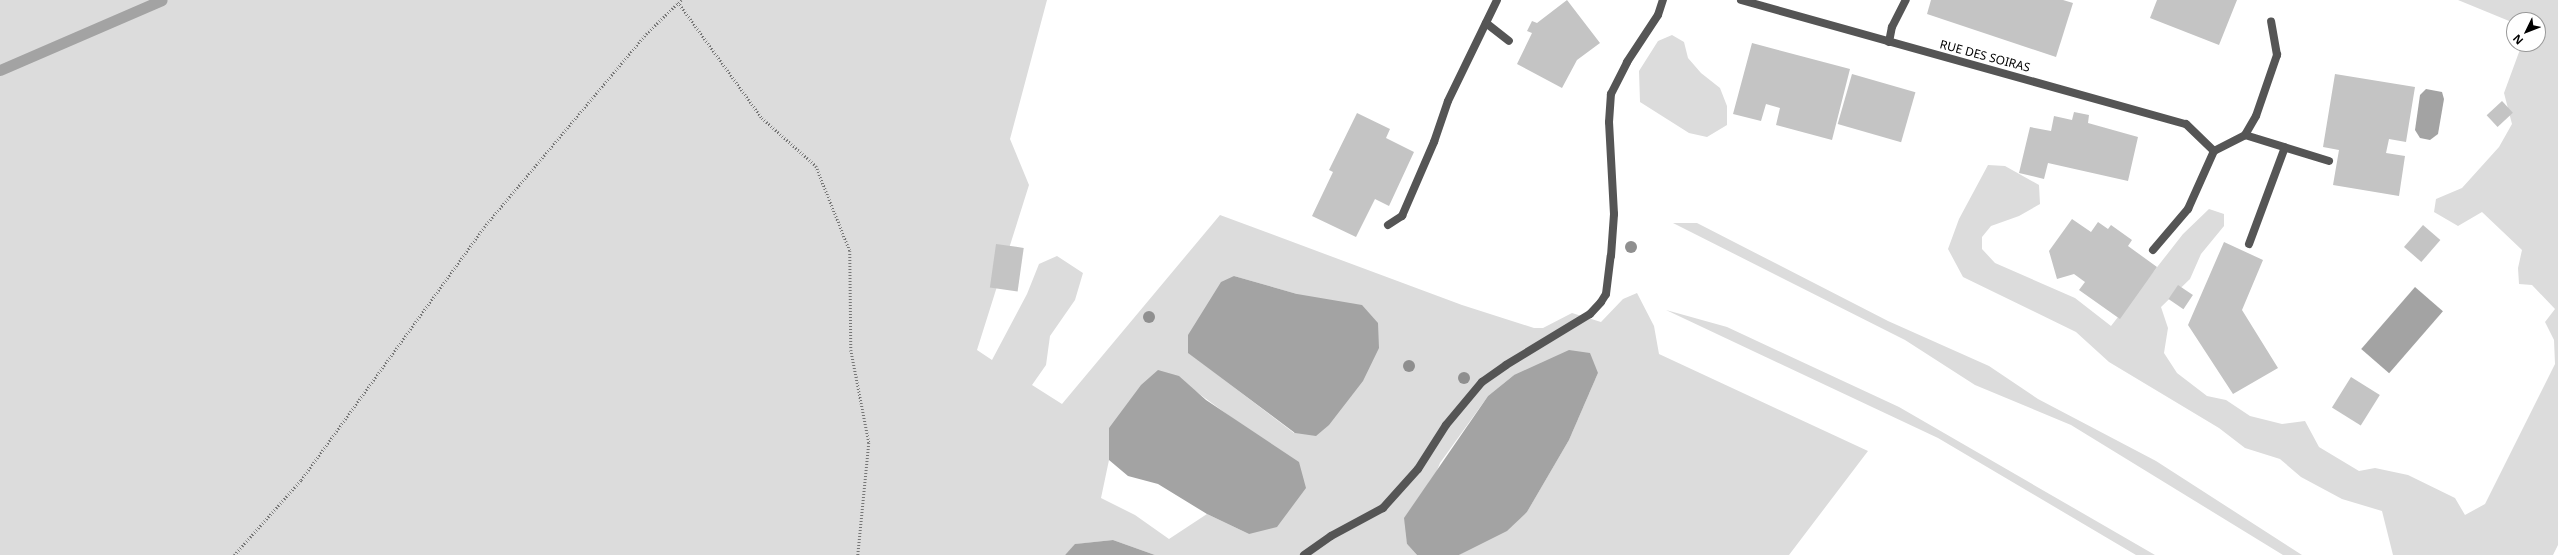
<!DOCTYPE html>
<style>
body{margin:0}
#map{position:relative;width:2558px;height:555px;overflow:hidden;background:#fff;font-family:"Noto Sans",sans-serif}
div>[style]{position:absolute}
.green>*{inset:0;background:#dcdcdc}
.water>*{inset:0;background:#a3a3a3;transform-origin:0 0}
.stream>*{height:11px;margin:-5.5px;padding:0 5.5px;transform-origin:5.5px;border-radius:5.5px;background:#a3a3a3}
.building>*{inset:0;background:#c4c4c4;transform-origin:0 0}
.path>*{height:2.5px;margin-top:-1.25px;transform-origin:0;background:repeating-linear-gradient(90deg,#777 0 1px,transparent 0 3px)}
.service>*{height:8px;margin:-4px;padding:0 4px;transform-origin:4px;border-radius:4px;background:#555}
.minor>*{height:8px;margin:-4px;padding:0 4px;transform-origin:4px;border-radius:4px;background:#555}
.trees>*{width:12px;height:12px;margin:-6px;border-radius:50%;background:#8f8f8f}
span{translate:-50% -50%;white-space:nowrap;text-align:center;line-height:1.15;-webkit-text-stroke:3.5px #fff;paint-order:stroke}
.street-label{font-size:12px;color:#000}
.north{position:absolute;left:2506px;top:12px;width:40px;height:40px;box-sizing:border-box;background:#fff;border:1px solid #999;border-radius:50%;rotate:227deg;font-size:11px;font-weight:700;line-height:16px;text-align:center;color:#000}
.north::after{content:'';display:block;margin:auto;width:14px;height:18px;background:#000;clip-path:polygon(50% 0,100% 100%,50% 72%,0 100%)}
</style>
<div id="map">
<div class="green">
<div style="clip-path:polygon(evenodd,0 0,1047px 0,1010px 139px,1029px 185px,977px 350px,992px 360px,1027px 294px,1039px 264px,1057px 256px,1083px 273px,1075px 300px,1050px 336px,1046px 365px,1032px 385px,1062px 404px,1220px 215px,1462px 305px,1534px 328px,1543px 328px,1572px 313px,1601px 322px,1623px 299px,1637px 293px,1654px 326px,1659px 354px,1868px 451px,1789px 555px,1459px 555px,1527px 512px,1569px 440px,1598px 373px,1514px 375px,1488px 396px,1440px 463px,1407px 544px,1417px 555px,1155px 555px,1113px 540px,1076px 544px,1065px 555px,0 555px,0 0,1234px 276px,1297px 294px,1294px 433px,1189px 353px,1234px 276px,0 0,1194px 390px,1258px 437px,1249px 534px,1207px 514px,1169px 539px,1135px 515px,1101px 498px,1109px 460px,1109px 428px,1194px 390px)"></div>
<div style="clip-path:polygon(2458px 0,2558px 0,2558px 545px,2553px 555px,2393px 555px,2382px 511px,2342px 499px,2301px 477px,2280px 459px,2245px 448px,2219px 428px,2109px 362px,2076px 332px,1963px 277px,1948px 249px,1959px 219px,1988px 165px,2005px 166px,2039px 185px,2040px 204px,2019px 216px,1991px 226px,1982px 237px,1982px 249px,1995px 263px,2075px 298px,2111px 326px,2183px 234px,2209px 209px,2224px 214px,2224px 226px,2201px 254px,2190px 279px,2161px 307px,2168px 328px,2164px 353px,2177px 373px,2207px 396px,2226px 400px,2250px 416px,2282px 424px,2305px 421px,2319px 447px,2359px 471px,2375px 468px,2408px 475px,2455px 498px,2465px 515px,2485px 504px,2555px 364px,2554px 340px,2545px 322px,2555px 309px,2532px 285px,2519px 284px,2518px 268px,2522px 250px,2482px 212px,2458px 226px,2434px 212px,2436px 199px,2462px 188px,2499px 147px,2512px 124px,2504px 93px,2522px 44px,2538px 44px,2538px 20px,2514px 20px,2514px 23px)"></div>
<div style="clip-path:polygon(1672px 35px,1684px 42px,1688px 58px,1701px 73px,1720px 88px,1727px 106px,1727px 125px,1707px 137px,1689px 133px,1640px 102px,1639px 71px,1658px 41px)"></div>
<div style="clip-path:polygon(1673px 223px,1697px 223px,1888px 321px,1989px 366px,2038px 399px,2156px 461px,2302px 555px,2283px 555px,2071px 425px,1975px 385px,1905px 340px)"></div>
<div style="clip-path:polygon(1666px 310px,1727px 327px,1899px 407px,2155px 555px,2136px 555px,1938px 438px)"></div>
</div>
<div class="water">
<div style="clip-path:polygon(2426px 89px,2442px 92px,2444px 99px,2438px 134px,2430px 140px,2420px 138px,2415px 130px,2420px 95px)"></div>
<div style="clip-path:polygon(1234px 276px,1297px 294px,1362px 305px,1378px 323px,1379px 348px,1363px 381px,1329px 425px,1316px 436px,1295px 433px,1188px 353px,1188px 335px,1221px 282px)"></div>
<div style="left:2415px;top:287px;width:37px;height:82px;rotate:41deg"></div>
<div style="clip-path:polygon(1569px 350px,1590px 353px,1598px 373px,1569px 440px,1527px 512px,1507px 531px,1459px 555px,1417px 555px,1407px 544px,1404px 518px,1488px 396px,1514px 375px)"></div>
<div style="clip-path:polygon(1158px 370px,1179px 376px,1206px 400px,1299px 462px,1306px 488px,1277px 527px,1249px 534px,1207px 514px,1158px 484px,1128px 476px,1109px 460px,1109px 428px,1141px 385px)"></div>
<div style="clip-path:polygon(1113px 540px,1155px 555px,1065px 555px,1075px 544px)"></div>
</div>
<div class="stream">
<div style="left:0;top:70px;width:176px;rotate:-23.4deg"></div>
</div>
<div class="building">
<div style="clip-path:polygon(1567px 0,1600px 43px,1577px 60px,1562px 88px,1517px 64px,1532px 33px,1527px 31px,1532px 21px,1537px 23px)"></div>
<div style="clip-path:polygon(1931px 0,2063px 0,2073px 3px,2056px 57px,1927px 14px)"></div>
<div style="clip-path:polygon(2157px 0,2237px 0,2219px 45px,2150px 18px)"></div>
<div style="clip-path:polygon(1752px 43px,1850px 69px,1832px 140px,1776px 125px,1780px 108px,1766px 104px,1761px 121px,1733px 114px)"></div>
<div style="left:1852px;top:74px;width:66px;height:52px;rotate:16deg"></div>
<div style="clip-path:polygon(2335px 74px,2415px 87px,2406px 142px,2389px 139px,2386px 153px,2405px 156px,2399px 196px,2333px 185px,2339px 150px,2323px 147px)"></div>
<div style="left:2502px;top:101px;width:16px;height:21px;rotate:47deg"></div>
<div style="clip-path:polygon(2074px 112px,2089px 115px,2088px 123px,2138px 137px,2128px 181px,2048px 163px,2044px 179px,2019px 173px,2030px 127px,2051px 131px,2054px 116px,2072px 120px)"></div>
<div style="clip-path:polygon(1357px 113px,1390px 129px,1386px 138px,1414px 152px,1389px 206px,1375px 199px,1356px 237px,1312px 216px,1333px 172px,1329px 170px)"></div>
<div style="clip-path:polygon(2072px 219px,2091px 232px,2098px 222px,2108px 229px,2111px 225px,2132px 240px,2128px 246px,2157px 267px,2120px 319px,2079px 290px,2085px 282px,2074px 274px,2057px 279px,2049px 251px)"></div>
<div style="left:2423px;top:225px;width:23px;height:29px;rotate:41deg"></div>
<div style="clip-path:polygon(2224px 242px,2263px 260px,2242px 310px,2278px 368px,2233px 394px,2188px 325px)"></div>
<div style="left:996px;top:244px;width:28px;height:44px;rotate:8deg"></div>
<div style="left:2178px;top:285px;width:18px;height:17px;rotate:34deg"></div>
<div style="left:2351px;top:377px;width:34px;height:36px;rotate:32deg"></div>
</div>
<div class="path">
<div style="left:678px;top:2px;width:143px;rotate:54.1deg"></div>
<div style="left:762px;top:118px;width:72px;rotate:41.6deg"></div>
<div style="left:816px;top:166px;width:92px;rotate:68.2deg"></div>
<div style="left:850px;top:251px;width:99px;rotate:89.4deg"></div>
<div style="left:851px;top:350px;width:95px;rotate:79deg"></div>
<div style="left:869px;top:443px;width:113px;rotate:95.6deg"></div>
<div style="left:234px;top:555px;width:101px;rotate:-48.2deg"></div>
<div style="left:301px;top:480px;width:312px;rotate:-54.1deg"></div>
<div style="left:484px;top:227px;width:252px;rotate:-50deg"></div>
<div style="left:646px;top:34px;width:49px;rotate:-44.2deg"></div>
</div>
<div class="service">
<div style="left:1486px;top:23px;width:29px;rotate:38deg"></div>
<div style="left:1889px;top:42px;width:15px;rotate:-79deg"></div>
<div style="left:1892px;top:27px;width:30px;rotate:-63deg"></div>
<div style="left:2245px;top:135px;width:22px;rotate:-60deg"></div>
<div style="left:2256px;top:116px;width:65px;rotate:-71deg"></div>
<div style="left:2277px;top:55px;width:34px;rotate:-100deg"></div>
<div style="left:1388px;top:225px;width:17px;rotate:-33deg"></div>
<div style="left:1402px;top:216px;width:81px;rotate:-66.6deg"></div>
<div style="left:1434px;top:142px;width:43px;rotate:-71.1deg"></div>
<div style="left:2249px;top:244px;width:103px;rotate:-69.6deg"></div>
<div style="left:2153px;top:250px;width:54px;rotate:-49.5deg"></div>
<div style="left:2188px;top:209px;width:64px;rotate:-65.9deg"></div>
<div style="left:2214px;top:151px;width:35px;rotate:-27deg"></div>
<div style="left:2245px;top:135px;width:88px;rotate:17.2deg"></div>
<div style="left:1304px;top:555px;width:33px;rotate:-35deg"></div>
<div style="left:1331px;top:536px;width:59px;rotate:-28.3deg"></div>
<div style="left:1383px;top:508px;width:52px;rotate:-48.1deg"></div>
<div style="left:1418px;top:469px;width:52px;rotate:-57.5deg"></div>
<div style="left:1446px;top:425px;width:56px;rotate:-50.1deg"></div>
<div style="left:1482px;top:382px;width:29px;rotate:-35deg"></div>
<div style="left:1506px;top:365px;width:98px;rotate:-31.3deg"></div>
<div style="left:1590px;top:314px;width:16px;rotate:-47deg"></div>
<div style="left:1601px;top:302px;width:9px;rotate:-58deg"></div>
<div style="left:1606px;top:294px;width:38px;rotate:-83deg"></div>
<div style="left:1611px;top:256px;width:42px;rotate:-85.9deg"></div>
<div style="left:1614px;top:214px;width:92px;rotate:-93.1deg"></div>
<div style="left:1609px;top:122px;width:28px;rotate:-86deg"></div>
<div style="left:1611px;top:94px;width:36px;rotate:-63deg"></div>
<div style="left:1627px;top:62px;width:56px;rotate:-56.6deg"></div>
<div style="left:1658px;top:15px;width:16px;rotate:-72deg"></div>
</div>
<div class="minor">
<div style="left:1741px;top:0;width:462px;rotate:15.6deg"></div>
<div style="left:2186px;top:124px;width:39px;rotate:44deg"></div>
<div style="left:1448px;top:101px;width:112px;rotate:-64.1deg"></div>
</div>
<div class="trees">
<div style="left:1631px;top:247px"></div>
<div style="left:1149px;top:317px"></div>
<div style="left:1409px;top:366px"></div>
<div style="left:1464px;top:378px"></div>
</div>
<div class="street-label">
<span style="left:1985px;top:56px;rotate:15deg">RUE DES SOIRAS</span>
</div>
<div class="north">N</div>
</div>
